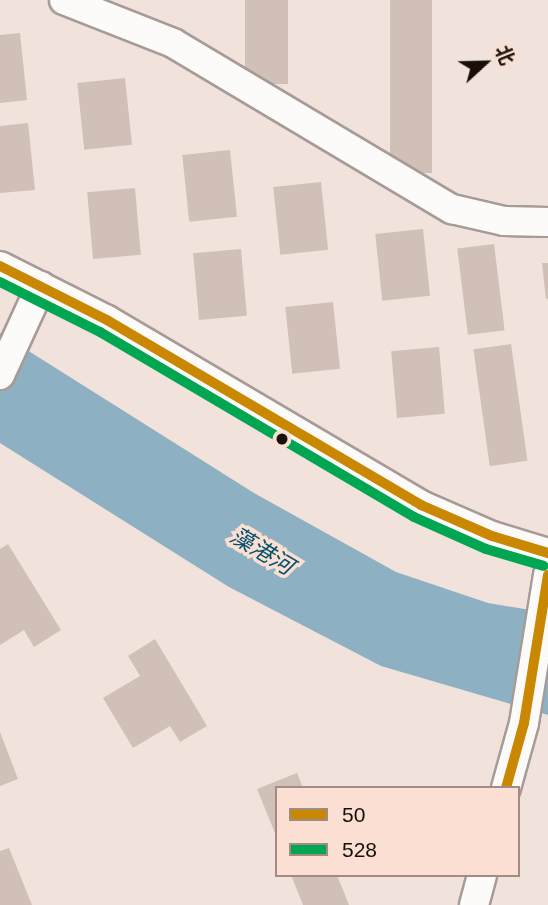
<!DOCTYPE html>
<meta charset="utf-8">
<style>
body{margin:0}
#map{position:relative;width:548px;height:905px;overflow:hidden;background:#f1e2db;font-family:Arial,"Noto Sans SC",sans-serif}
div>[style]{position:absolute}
.water>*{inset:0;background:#8db0c2}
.building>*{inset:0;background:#d1c0b8;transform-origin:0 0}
.roads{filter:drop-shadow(2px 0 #a69b96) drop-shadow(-2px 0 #a69b96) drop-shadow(0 2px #a69b96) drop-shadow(0 -2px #a69b96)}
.minor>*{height:28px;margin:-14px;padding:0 14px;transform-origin:14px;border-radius:14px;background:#fdfbfa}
.bus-1>*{height:10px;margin:-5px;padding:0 5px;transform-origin:5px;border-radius:5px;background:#ca8802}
.bus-2>*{height:10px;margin:-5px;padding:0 5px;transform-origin:5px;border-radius:5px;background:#00a651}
.dots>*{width:19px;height:19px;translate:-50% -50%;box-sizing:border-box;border:4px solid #fadfd2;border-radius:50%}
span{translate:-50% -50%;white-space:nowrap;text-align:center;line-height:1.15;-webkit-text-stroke:7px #fadfd2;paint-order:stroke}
.water-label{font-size:23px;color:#00526f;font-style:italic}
.legend{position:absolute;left:275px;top:786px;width:245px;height:91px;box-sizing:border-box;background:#fadfd2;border:2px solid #a08c82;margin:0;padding:9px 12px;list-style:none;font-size:21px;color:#180f0b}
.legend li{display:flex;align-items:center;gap:14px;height:35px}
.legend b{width:35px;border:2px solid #a08c82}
.north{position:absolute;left:450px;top:28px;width:70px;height:70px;-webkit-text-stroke:5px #fadfd2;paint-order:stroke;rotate:68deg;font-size:19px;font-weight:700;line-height:28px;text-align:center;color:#180f0b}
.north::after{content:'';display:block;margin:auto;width:24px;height:32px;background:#180f0b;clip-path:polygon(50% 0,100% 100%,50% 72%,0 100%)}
</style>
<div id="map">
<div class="water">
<div style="clip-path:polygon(0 333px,254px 493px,396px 572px,488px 603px,548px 613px,548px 715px,381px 666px,229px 587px,0 443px)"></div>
</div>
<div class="building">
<div style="left:245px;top:0;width:43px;height:84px"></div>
<div style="left:390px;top:0;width:42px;height:173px"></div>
<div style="clip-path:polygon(20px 33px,27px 100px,0 103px,0 35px)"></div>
<div style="left:125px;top:78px;width:67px;height:48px;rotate:84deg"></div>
<div style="clip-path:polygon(28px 123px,35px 190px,0 193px,0 126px)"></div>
<div style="left:230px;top:150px;width:67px;height:48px;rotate:84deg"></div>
<div style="left:321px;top:182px;width:68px;height:48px;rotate:84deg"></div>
<div style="left:135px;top:188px;width:67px;height:48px;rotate:85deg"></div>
<div style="left:423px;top:229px;width:67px;height:48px;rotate:84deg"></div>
<div style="left:494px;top:244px;width:87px;height:37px;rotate:83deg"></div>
<div style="left:241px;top:249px;width:67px;height:48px;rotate:85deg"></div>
<div style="clip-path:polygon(542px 263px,548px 263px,548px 299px,546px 299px)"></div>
<div style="left:333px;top:302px;width:67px;height:48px;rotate:84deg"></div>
<div style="left:511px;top:344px;width:118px;height:38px;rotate:82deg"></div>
<div style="left:439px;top:347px;width:67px;height:48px;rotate:85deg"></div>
<div style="clip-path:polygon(8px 544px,61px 630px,34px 647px,24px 630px,0 645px,0 549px)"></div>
<div style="clip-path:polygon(155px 639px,207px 726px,180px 742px,170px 726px,133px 748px,103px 698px,140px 676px,128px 656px)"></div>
<div style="clip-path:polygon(0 732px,18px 779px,0 786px)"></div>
<div style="clip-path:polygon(297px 773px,303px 788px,277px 788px,277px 838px,257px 789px)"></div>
<div style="clip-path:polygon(9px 848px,32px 905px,0 905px,0 851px)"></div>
<div style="clip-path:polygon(291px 875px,337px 875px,349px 905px,303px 905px)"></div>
</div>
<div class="roads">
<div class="minor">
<div style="left:64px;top:0;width:117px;rotate:21.5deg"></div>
<div style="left:173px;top:43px;width:325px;rotate:30.8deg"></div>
<div style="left:452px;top:209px;width:53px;rotate:13deg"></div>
<div style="left:504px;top:221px;width:44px;rotate:1.3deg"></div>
<div style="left:0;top:266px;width:120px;rotate:26.8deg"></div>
<div style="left:107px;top:320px;width:364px;rotate:30.5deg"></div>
<div style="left:421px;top:505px;width:77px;rotate:23.6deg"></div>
<div style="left:492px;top:536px;width:59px;rotate:16.9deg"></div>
<div style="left:0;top:375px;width:98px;rotate:-65.3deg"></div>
<div style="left:506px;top:788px;width:67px;rotate:-74.5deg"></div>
<div style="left:524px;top:723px;width:150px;rotate:-80.8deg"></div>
<div style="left:474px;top:905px;width:31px;rotate:-75deg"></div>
</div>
</div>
<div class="bus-1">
<div style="left:0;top:266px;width:120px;rotate:26.8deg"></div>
<div style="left:107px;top:320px;width:364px;rotate:30.5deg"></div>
<div style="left:421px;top:505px;width:77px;rotate:23.6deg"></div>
<div style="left:492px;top:536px;width:59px;rotate:16.9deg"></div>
<div style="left:506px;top:788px;width:67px;rotate:-74.5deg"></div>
<div style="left:524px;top:723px;width:150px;rotate:-80.8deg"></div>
</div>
<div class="bus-2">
<div style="left:0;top:282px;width:112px;rotate:26.6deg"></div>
<div style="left:100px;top:332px;width:364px;rotate:30.5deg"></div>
<div style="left:414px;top:517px;width:79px;rotate:24deg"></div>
<div style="left:486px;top:549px;width:60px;rotate:16.3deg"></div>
</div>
<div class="dots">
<div style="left:282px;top:439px;background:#180f0b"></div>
</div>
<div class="water-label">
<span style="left:262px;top:551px;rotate:31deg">藻港河</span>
</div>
<ul class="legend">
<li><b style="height:9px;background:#ca8802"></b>50</li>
<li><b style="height:9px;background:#00a651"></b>528</li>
</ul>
<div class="north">北</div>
</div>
